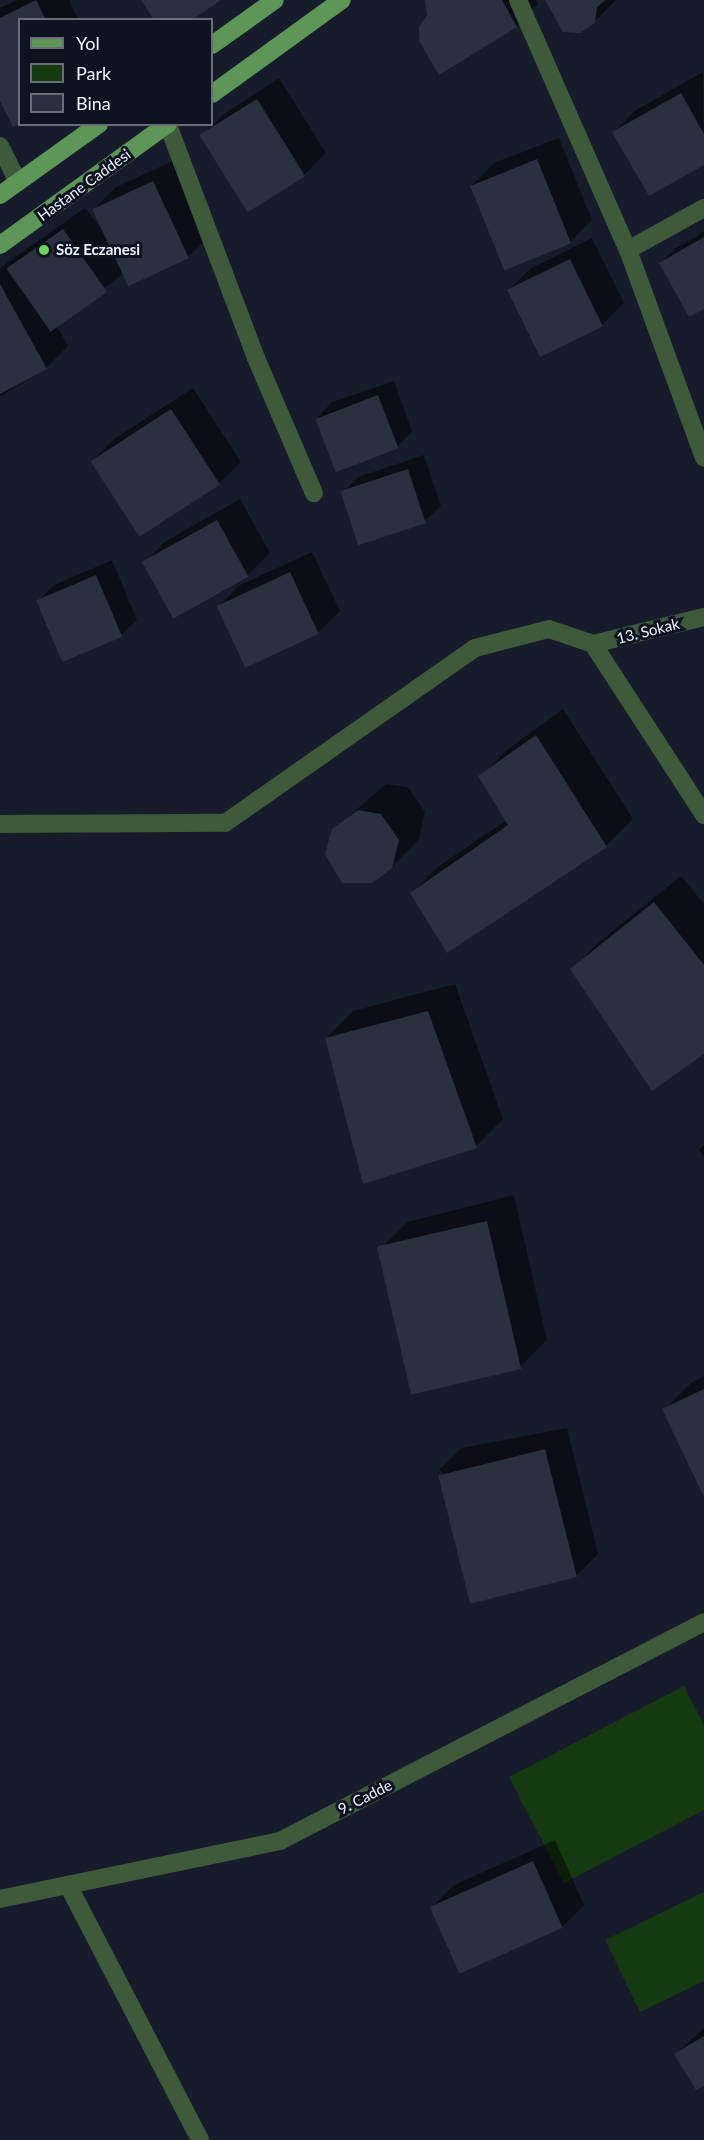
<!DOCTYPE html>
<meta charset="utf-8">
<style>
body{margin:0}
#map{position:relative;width:704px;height:2140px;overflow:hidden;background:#171c2c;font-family:Lato,sans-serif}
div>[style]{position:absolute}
.green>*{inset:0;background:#153a11}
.shadow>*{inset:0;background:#0007}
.building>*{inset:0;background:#2a3040;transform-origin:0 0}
.minor>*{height:18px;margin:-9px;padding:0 9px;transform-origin:9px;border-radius:9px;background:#3f593b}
.major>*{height:18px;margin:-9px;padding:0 9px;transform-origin:9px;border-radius:9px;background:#5d9656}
.dots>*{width:16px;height:16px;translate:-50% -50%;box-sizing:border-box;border:3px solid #0e1322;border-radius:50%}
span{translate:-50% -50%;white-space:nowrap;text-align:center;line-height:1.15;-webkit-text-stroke:6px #0e1322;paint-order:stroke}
.street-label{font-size:15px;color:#eff3fe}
.poi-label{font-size:15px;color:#eff3fe;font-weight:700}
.left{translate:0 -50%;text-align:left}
.legend{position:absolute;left:18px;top:18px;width:195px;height:108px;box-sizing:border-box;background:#0e1322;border:2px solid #686d7a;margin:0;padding:8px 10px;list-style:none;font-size:18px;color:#eff3fe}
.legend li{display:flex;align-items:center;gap:12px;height:30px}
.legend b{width:30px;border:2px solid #686d7a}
</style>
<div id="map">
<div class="green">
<div style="clip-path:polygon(684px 1686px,704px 1725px,704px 1810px,564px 1883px,509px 1777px)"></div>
<div style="clip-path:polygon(704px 1892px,704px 1981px,640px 2012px,605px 1940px)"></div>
</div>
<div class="shadow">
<div style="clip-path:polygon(17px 0,69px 0,79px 20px,20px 20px,0 98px,0 8px)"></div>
<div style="clip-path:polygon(426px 0,536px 0,538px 4px,516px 26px,428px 16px)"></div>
<div style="clip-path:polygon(547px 0,616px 0,594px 22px)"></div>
<div style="clip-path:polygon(703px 72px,704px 163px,614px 132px,636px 110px)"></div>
<div style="clip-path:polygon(279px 78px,326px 153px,304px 175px,248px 210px,202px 136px,224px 114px)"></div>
<div style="clip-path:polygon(559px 138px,592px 220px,570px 242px,472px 185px,494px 163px)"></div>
<div style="clip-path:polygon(175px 160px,210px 235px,188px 257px,124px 273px,57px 326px,68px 346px,46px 368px,0 397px,0 268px,85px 208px,105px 233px,94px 209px,116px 187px)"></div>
<div style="clip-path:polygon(704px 232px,704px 307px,660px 263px,676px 248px)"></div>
<div style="clip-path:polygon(592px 238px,624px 303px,602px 325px,509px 290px,531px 268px)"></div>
<div style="clip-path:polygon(394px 381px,412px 431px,397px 447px,317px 418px,332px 402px)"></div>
<div style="clip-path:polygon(193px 388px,241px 462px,219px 484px,92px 461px,114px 439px)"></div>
<div style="clip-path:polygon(424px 455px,441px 506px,425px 521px,361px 543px,343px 493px,358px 477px)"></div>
<div style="clip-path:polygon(240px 499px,270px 553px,248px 575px,175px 617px,144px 563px,166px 541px)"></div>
<div style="clip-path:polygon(312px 552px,340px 611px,318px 633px,218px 607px,240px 585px)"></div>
<div style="clip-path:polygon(112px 560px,137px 620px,121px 635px,64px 660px,38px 601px,54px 585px)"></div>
<div style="clip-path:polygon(563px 709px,633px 819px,606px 846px,412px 893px,439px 866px,507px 820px,480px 777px,507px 750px)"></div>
<div style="clip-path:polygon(386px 784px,408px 787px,425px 812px,419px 839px,392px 867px,334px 829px)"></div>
<div style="clip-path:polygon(681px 876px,704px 904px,704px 1052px,572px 969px,599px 942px)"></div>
<div style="clip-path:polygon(455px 984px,503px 1119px,476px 1146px,326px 1038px,353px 1011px)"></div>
<div style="clip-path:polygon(704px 1145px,704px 1157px,699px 1150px)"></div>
<div style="clip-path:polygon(514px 1195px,547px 1340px,520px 1367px,380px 1249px,407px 1222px)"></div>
<div style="clip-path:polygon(704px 1376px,704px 1494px,664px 1410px,691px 1383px)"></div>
<div style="clip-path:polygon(567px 1428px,598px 1554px,576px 1576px,439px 1470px,461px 1448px)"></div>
<div style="clip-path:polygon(555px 1840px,584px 1905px,562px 1927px,432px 1907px,454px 1885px)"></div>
<div style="clip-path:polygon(704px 2028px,704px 2085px,676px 2054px)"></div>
</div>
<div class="building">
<div style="clip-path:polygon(36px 0,46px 20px,20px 20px,20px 124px,13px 127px,0 101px,0 18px)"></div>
<div style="clip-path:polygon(141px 0,221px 0,192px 20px,154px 20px)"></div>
<div style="clip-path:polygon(425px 0,502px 0,517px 27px,439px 75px,419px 41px,419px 27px,427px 15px)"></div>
<div style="clip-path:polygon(545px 0,606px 0,597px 7px,595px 23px,580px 33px,563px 32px)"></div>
<div style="clip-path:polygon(681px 93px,704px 134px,704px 165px,649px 196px,612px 132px)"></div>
<div style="left:257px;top:99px;width:91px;height:68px;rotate:58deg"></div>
<div style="left:537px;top:159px;width:91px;height:72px;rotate:68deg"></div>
<div style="left:153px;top:181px;width:85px;height:67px;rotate:65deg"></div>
<div style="left:63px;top:229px;width:77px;height:69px;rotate:55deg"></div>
<div style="clip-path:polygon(704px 237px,704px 309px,689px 317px,659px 263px)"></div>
<div style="left:570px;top:259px;width:75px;height:70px;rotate:64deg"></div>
<div style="clip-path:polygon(0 284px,47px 369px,0 394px)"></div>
<div style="left:378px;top:395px;width:57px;height:67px;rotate:69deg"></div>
<div style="left:171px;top:409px;width:90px;height:96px;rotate:57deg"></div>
<div style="left:408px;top:469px;width:57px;height:71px;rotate:72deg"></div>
<div style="left:217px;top:520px;width:65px;height:86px;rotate:61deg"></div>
<div style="left:290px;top:572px;width:68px;height:81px;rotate:65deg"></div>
<div style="left:96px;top:575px;width:67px;height:65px;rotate:67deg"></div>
<div style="clip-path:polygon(536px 735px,607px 847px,447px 953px,410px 893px,508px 825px,478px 776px)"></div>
<div style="clip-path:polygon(358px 810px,381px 814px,399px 840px,392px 868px,372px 883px,342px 883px,325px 854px,332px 829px)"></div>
<div style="clip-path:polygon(654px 902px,704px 965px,704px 1054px,652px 1091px,570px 969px)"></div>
<div style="clip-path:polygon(428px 1011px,477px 1148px,363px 1184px,325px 1038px)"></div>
<div style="left:487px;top:1221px;width:152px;height:113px;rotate:77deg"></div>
<div style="clip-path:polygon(704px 1389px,704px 1497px,662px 1409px)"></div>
<div style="left:545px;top:1449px;width:132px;height:110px;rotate:76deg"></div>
<div style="left:533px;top:1861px;width:73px;height:113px;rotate:66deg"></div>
<div style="clip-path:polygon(704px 2036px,704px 2086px,696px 2090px,674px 2054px)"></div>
</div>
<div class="minor">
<div style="left:518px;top:0;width:273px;rotate:66.3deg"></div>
<div style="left:628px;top:250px;width:221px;rotate:69.9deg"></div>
<div style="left:168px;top:125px;width:249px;rotate:69.3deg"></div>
<div style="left:256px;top:358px;width:147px;rotate:66.8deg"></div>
<div style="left:0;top:146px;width:40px;rotate:63.4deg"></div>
<div style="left:628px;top:250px;width:87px;rotate:-28.9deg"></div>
<div style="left:593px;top:644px;width:114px;rotate:-13.7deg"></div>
<div style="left:0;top:824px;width:225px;rotate:-0.3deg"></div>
<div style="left:225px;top:823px;width:305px;rotate:-35deg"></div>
<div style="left:475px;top:648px;width:76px;rotate:-14.4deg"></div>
<div style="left:549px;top:629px;width:46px;rotate:18.8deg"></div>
<div style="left:593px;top:644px;width:204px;rotate:57deg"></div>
<div style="left:68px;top:1885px;width:287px;rotate:62.6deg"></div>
<div style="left:0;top:1899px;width:286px;rotate:-11.7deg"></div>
<div style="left:280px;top:1841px;width:477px;rotate:-27.3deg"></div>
</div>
<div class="major">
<div style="left:212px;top:45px;width:77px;rotate:-35.5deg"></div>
<div style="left:212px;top:94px;width:160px;rotate:-35.9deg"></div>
<div style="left:0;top:195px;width:122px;rotate:-35.6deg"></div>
<div style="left:0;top:245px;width:207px;rotate:-35.8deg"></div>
</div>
<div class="dots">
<div style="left:44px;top:250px;background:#6dd361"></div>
</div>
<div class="street-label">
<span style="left:84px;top:185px;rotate:-36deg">Hastane Caddesi</span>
<span style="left:648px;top:631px;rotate:-14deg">13. Sokak</span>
<span style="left:365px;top:1797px;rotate:-27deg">9. Cadde</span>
</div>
<div class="poi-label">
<span class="left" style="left:56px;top:250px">Söz Eczanesi</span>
</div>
<ul class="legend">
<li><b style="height:8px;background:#5d9656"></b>Yol</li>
<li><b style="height:16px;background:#153a11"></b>Park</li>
<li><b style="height:16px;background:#2a3040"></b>Bina</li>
</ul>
</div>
